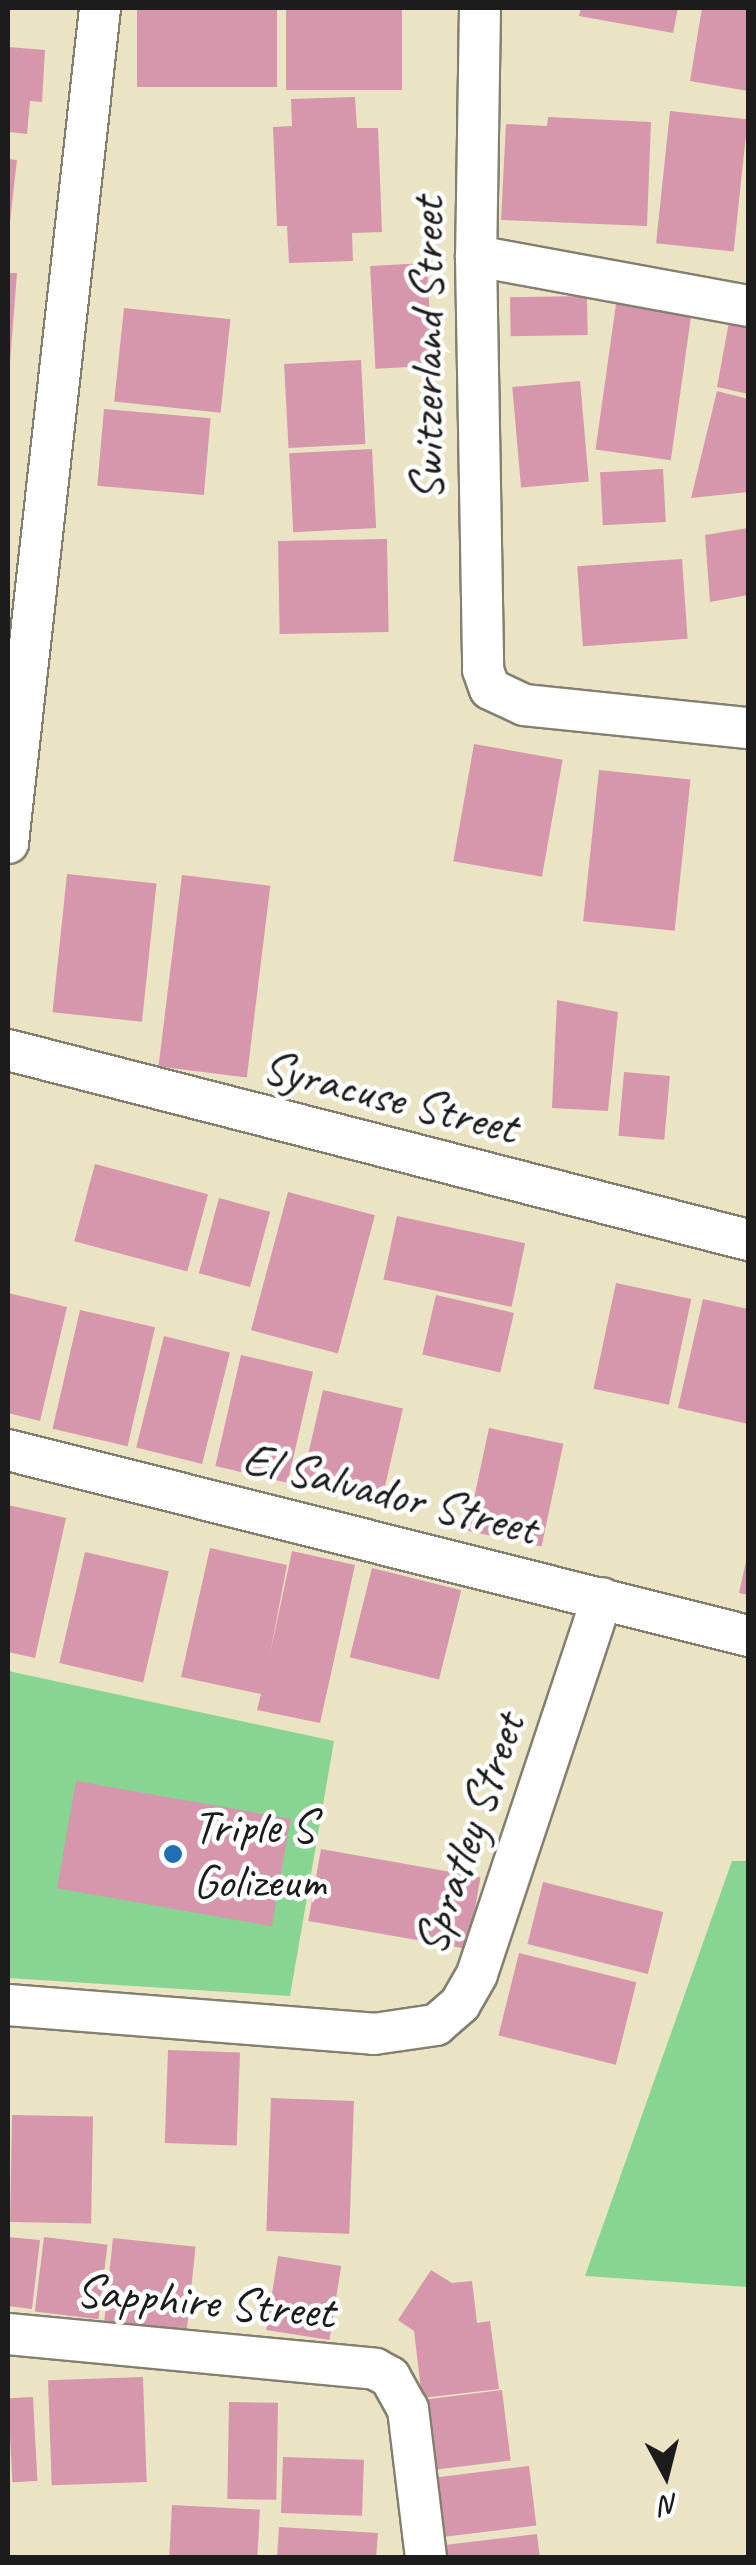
<!DOCTYPE html>
<style>
body{margin:0}
#map{position:relative;width:756px;height:2565px;overflow:hidden;background:#eae4c5;font-family:Caveat,sans-serif}
div>[style]{position:absolute}
.green>*{inset:0;background:#88d492}
.building>*{inset:0;background:#d696ab;transform-origin:0 0}
.roads{filter:drop-shadow(2px 0 #838070) drop-shadow(-2px 0 #838070) drop-shadow(0 2px #838070) drop-shadow(0 -2px #838070)}
.street>*{height:40px;margin:-20px;padding:0 20px;transform-origin:20px;border-radius:20px;background:#fff}
.dots>*{width:28px;height:28px;translate:-50% -50%;box-sizing:border-box;border:5px solid #fff;border-radius:50%}
span{translate:-50% -50%;white-space:nowrap;text-align:center;line-height:1.15;-webkit-text-stroke:9px #fff;paint-order:stroke}
.street-label{font-size:48px;color:#1c1c1c}
.poi-label{font-size:48px;color:#1c1c1c}
.left{translate:0 -50%;text-align:left}
.frame{position:absolute;inset:0;border:10px solid #1c1c1c;pointer-events:none}
.north{position:absolute;left:616px;top:2425px;width:100px;height:100px;-webkit-text-stroke:8px #fff;paint-order:stroke;rotate:173deg;font-size:28px;font-weight:700;line-height:40px;text-align:center;color:#1c1c1c}
.north::after{content:'';display:block;margin:auto;width:35px;height:45px;background:#1c1c1c;clip-path:polygon(50% 0,100% 100%,50% 72%,0 100%)}
</style>
<div id="map">
<div class="green">
<div style="clip-path:polygon(8px 1671px,334px 1741px,290px 1996px,8px 1978px)"></div>
<div style="clip-path:polygon(732px 1861px,748px 1861px,748px 2287px,585px 2276px)"></div>
</div>
<div class="building">
<div style="left:137px;top:8px;width:140px;height:79px"></div>
<div style="left:286px;top:8px;width:116px;height:82px"></div>
<div style="clip-path:polygon(581px 8px,678px 8px,673px 33px,579px 16px)"></div>
<div style="clip-path:polygon(702px 8px,748px 8px,748px 91px,690px 81px)"></div>
<div style="clip-path:polygon(8px 47px,45px 50px,42px 102px,30px 101px,27px 134px,8px 132px)"></div>
<div style="clip-path:polygon(355px 97px,357px 128px,378px 128px,382px 232px,352px 233px,353px 261px,289px 263px,287px 226px,277px 226px,273px 127px,292px 126px,291px 99px)"></div>
<div style="left:670px;top:111px;width:78px;height:133px;rotate:6deg"></div>
<div style="clip-path:polygon(548px 117px,651px 122px,647px 226px,501px 220px,506px 124px,547px 126px)"></div>
<div style="clip-path:polygon(8px 159px,17px 160px,10px 222px,8px 222px)"></div>
<div style="left:427px;top:263px;width:103px;height:57px;rotate:87deg"></div>
<div style="clip-path:polygon(8px 273px,17px 273px,10px 363px,8px 363px)"></div>
<div style="left:587px;top:296px;width:39px;height:77px;rotate:89deg"></div>
<div style="left:616px;top:304px;width:76px;height:147px;rotate:8deg"></div>
<div style="left:124px;top:308px;width:107px;height:94px;rotate:6deg"></div>
<div style="clip-path:polygon(731px 311px,748px 314px,748px 394px,717px 387px)"></div>
<div style="left:361px;top:360px;width:84px;height:77px;rotate:87deg"></div>
<div style="left:580px;top:381px;width:101px;height:68px;rotate:85deg"></div>
<div style="clip-path:polygon(717px 391px,748px 399px,748px 492px,691px 498px)"></div>
<div style="left:104px;top:409px;width:107px;height:77px;rotate:5deg"></div>
<div style="left:372px;top:449px;width:79px;height:83px;rotate:87deg"></div>
<div style="left:663px;top:469px;width:53px;height:63px;rotate:87deg"></div>
<div style="clip-path:polygon(748px 528px,748px 595px,710px 602px,705px 535px)"></div>
<div style="left:387px;top:539px;width:93px;height:109px;rotate:89deg"></div>
<div style="left:682px;top:559px;width:80px;height:105px;rotate:86deg"></div>
<div style="left:474px;top:744px;width:90px;height:119px;rotate:10deg"></div>
<div style="left:599px;top:770px;width:92px;height:152px;rotate:6deg"></div>
<div style="left:67px;top:874px;width:90px;height:139px;rotate:6deg"></div>
<div style="left:182px;top:875px;width:89px;height:193px;rotate:7deg"></div>
<div style="clip-path:polygon(557px 1000px,618px 1012px,608px 1111px,552px 1108px)"></div>
<div style="left:624px;top:1072px;width:46px;height:64px;rotate:5deg"></div>
<div style="left:95px;top:1164px;width:117px;height:80px;rotate:15deg"></div>
<div style="left:288px;top:1192px;width:90px;height:143px;rotate:15deg"></div>
<div style="left:219px;top:1198px;width:53px;height:78px;rotate:15deg"></div>
<div style="left:397px;top:1216px;width:131px;height:65px;rotate:12deg"></div>
<div style="left:616px;top:1283px;width:77px;height:108px;rotate:12deg"></div>
<div style="clip-path:polygon(8px 1293px,67px 1307px,40px 1421px,8px 1413px)"></div>
<div style="left:436px;top:1295px;width:80px;height:61px;rotate:13deg"></div>
<div style="clip-path:polygon(703px 1299px,748px 1309px,748px 1424px,678px 1408px)"></div>
<div style="left:80px;top:1310px;width:77px;height:122px;rotate:13deg"></div>
<div style="left:164px;top:1336px;width:68px;height:115px;rotate:14deg"></div>
<div style="left:241px;top:1355px;width:74px;height:114px;rotate:13deg"></div>
<div style="left:323px;top:1390px;width:82px;height:98px;rotate:13deg"></div>
<div style="left:489px;top:1428px;width:76px;height:105px;rotate:12deg"></div>
<div style="clip-path:polygon(8px 1505px,66px 1518px,35px 1658px,8px 1652px)"></div>
<div style="clip-path:polygon(210px 1548px,287px 1565px,270px 1654px,292px 1551px,355px 1565px,320px 1723px,257px 1710px,261px 1694px,181px 1677px)"></div>
<div style="left:85px;top:1552px;width:86px;height:114px;rotate:13deg"></div>
<div style="clip-path:polygon(747px 1557px,748px 1558px,748px 1595px,739px 1593px)"></div>
<div style="left:372px;top:1568px;width:92px;height:92px;rotate:14deg"></div>
<div style="left:76px;top:1781px;width:218px;height:109px;rotate:10deg"></div>
<div style="left:321px;top:1849px;width:162px;height:73px;rotate:10deg"></div>
<div style="left:543px;top:1882px;width:124px;height:64px;rotate:14deg"></div>
<div style="left:519px;top:1953px;width:121px;height:85px;rotate:14deg"></div>
<div style="left:168px;top:2050px;width:72px;height:93px;rotate:2deg"></div>
<div style="left:271px;top:2098px;width:83px;height:133px;rotate:2deg"></div>
<div style="left:12px;top:2115px;width:81px;height:107px;rotate:1deg"></div>
<div style="clip-path:polygon(8px 2237px,40px 2240px,32px 2309px,8px 2306px)"></div>
<div style="left:44px;top:2237px;width:64px;height:75px;rotate:7deg"></div>
<div style="left:113px;top:2238px;width:83px;height:85px;rotate:6deg"></div>
<div style="left:278px;top:2256px;width:64px;height:75px;rotate:9deg"></div>
<div style="clip-path:polygon(431px 2270px,452px 2283px,472px 2281px,477px 2323px,490px 2321px,499px 2389px,422px 2398px,414px 2331px,398px 2320px)"></div>
<div style="left:143px;top:2377px;width:105px;height:95px;rotate:88deg"></div>
<div style="left:502px;top:2390px;width:71px;height:79px;rotate:83deg"></div>
<div style="left:33px;top:2397px;width:84px;height:25px;rotate:87deg"></div>
<div style="left:229px;top:2402px;width:49px;height:97px;rotate:1deg"></div>
<div style="left:283px;top:2457px;width:81px;height:56px;rotate:2deg"></div>
<div style="left:529px;top:2466px;width:60px;height:92px;rotate:83deg"></div>
<div style="left:172px;top:2505px;width:88px;height:53px;rotate:3deg"></div>
<div style="clip-path:polygon(279px 2527px,378px 2533px,376px 2558px,277px 2558px)"></div>
<div style="clip-path:polygon(537px 2534px,540px 2558px,447px 2558px,445px 2545px)"></div>
</div>
<div class="roads">
<div class="street">
<div style="left:480px;top:8px;width:248px;rotate:90.9deg"></div>
<div style="left:476px;top:256px;width:414px;rotate:89deg"></div>
<div style="left:483px;top:670px;width:20px;rotate:70deg"></div>
<div style="left:490px;top:689px;width:38px;rotate:25deg"></div>
<div style="left:524px;top:705px;width:225px;rotate:5.9deg"></div>
<div style="left:476px;top:256px;width:277px;rotate:10.4deg"></div>
<div style="left:8px;top:843px;width:840px;rotate:-83.71deg"></div>
<div style="left:8px;top:1050px;width:764px;rotate:14.4deg"></div>
<div style="left:8px;top:1450px;width:763px;rotate:14.11deg"></div>
<div style="left:8px;top:2005px;width:367px;rotate:4.5deg"></div>
<div style="left:374px;top:2034px;width:63px;rotate:-8.3deg"></div>
<div style="left:436px;top:2025px;width:32px;rotate:-41deg"></div>
<div style="left:460px;top:2004px;width:34px;rotate:-60deg"></div>
<div style="left:477px;top:1974px;width:396px;rotate:-71.6deg"></div>
<div style="left:8px;top:2334px;width:369px;rotate:5.4deg"></div>
<div style="left:375px;top:2369px;width:17px;rotate:28deg"></div>
<div style="left:390px;top:2377px;width:37px;rotate:61deg"></div>
<div style="left:408px;top:2409px;width:150px;rotate:83.1deg"></div>
</div>
</div>
<div class="dots">
<div style="left:173px;top:1854px;background:#1f6fb2"></div>
</div>
<div class="street-label">
<span style="left:427px;top:349px;rotate:-90deg">Switzerland Street</span>
<span style="left:390px;top:1097px;rotate:14deg">Syracuse Street</span>
<span style="left:390px;top:1493px;rotate:14deg">El Salvador Street</span>
<span style="left:469px;top:1834px;rotate:-71deg">Spratley Street</span>
<span style="left:205px;top:2301px;rotate:5deg">Sapphire Street</span>
</div>
<div class="poi-label">
<span class="left" style="left:193px;top:1854px">Triple S<br>Golizeum</span>
</div>
<div class="frame"></div>
<div class="north">N</div>
</div>
